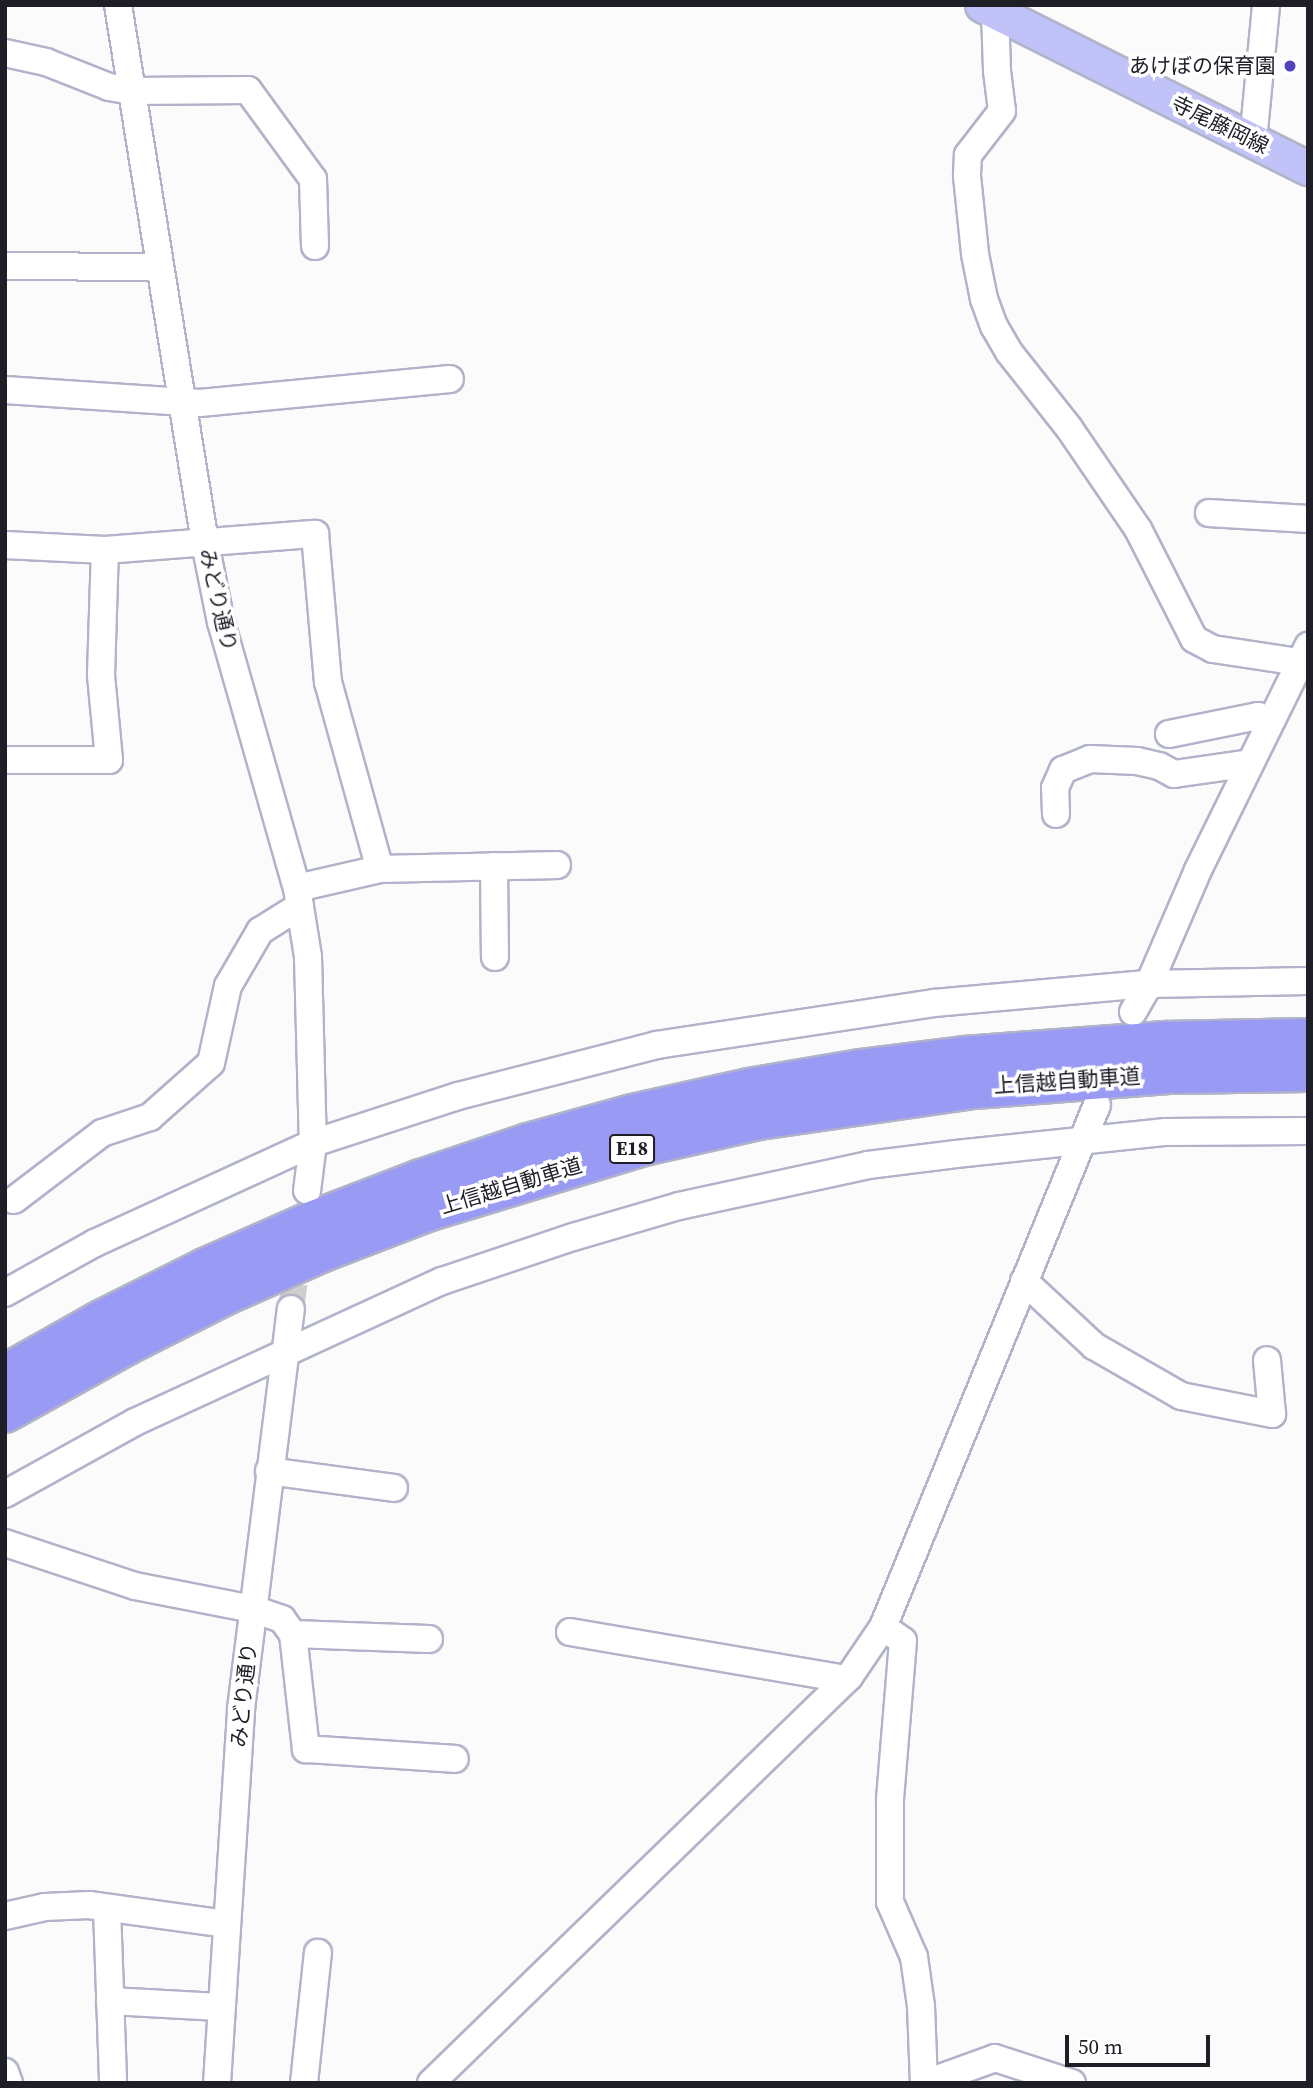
<!DOCTYPE html>
<meta charset="utf-8">
<style>
body{margin:0}
#map{position:relative;width:1313px;height:2088px;overflow:hidden;background:#fbfbfb;font-family:"Source Serif 4","Noto Sans JP",serif}
div>[style]{position:absolute}
.minor-tunnel>*{height:26px;margin-top:-13px;transform-origin:0;background:repeating-linear-gradient(90deg,#cfcfd0 0 26px,transparent 0 39px)}
.roads{filter:drop-shadow(2px 0 #b1b3c9) drop-shadow(-2px 0 #b1b3c9) drop-shadow(0 2px #b1b3c9) drop-shadow(0 -2px #b1b3c9)}
.minor>*{height:26px;margin:-13px;padding:0 13px;transform-origin:13px;border-radius:13px;background:#fff}
.major>*{height:33px;margin:-16.5px;padding:0 16.5px;transform-origin:16.5px;border-radius:16.5px;background:#c1c2f8}
.highway>*{height:38px;margin:-19px;padding:0 19px;transform-origin:19px;border-radius:19px;background:#989af4}
.dots>*{width:19px;height:19px;translate:-50% -50%;box-sizing:border-box;border:4px solid #fff;border-radius:50%}
span{translate:-50% -50%;white-space:nowrap;text-align:center;line-height:1.15;-webkit-text-stroke:7px #fff;paint-order:stroke}
.shield-label span{padding:2px 5px;background:#fff;border:2px solid;border-radius:5px;-webkit-text-stroke-width:0}
.shield-label{font-size:19px;color:#1d1e26;font-weight:700}
.poi-label{font-size:21px;color:#1d1e26}
.right{translate:-100% -50%;text-align:right}
.street-label{font-size:21px;color:#1d1e26}
.frame{position:absolute;inset:0;border:7px solid #1d1e26;pointer-events:none}
.scale{position:absolute;left:1065px;top:2035px;width:145px;height:32px;box-sizing:border-box;border:4px solid #1d1e26;border-top:0;padding-left:9px;font-size:21px;line-height:24px;white-space:nowrap;color:#1d1e26;-webkit-text-stroke:5px #fff;paint-order:stroke}
</style>
<div id="map">
<div class="minor-tunnel">
<div style="left:291px;top:1309px;width:58px;rotate:-82deg"></div>
</div>
<div class="roads">
<div class="minor">
<div style="left:118px;top:5px;width:545px;rotate:80.81deg"></div>
<div style="left:205px;top:543px;width:81px;rotate:78.6deg"></div>
<div style="left:221px;top:622px;width:277px;rotate:74.1deg"></div>
<div style="left:297px;top:888px;width:70px;rotate:80.9deg"></div>
<div style="left:308px;top:957px;width:186px;rotate:88.5deg"></div>
<div style="left:313px;top:1143px;width:48px;rotate:97.1deg"></div>
<div style="left:995px;top:10px;width:61px;rotate:88.1deg"></div>
<div style="left:997px;top:71px;width:40px;rotate:82.9deg"></div>
<div style="left:1002px;top:111px;width:56px;rotate:127.7deg"></div>
<div style="left:968px;top:155px;width:21px;rotate:93deg"></div>
<div style="left:967px;top:176px;width:78px;rotate:84.1deg"></div>
<div style="left:975px;top:254px;width:46px;rotate:78.7deg"></div>
<div style="left:984px;top:299px;width:29px;rotate:70deg"></div>
<div style="left:994px;top:326px;width:30px;rotate:60deg"></div>
<div style="left:1009px;top:352px;width:97px;rotate:51.7deg"></div>
<div style="left:1069px;top:428px;width:122px;rotate:55.7deg"></div>
<div style="left:1138px;top:529px;width:123px;rotate:63deg"></div>
<div style="left:1194px;top:639px;width:21px;rotate:28deg"></div>
<div style="left:1213px;top:649px;width:87px;rotate:8.6deg"></div>
<div style="left:5px;top:53px;width:42px;rotate:12.4deg"></div>
<div style="left:46px;top:62px;width:68px;rotate:21.6deg"></div>
<div style="left:109px;top:87px;width:23px;rotate:10deg"></div>
<div style="left:132px;top:91px;width:116px;rotate:-0.5deg"></div>
<div style="left:248px;top:90px;width:110px;rotate:53.9deg"></div>
<div style="left:313px;top:179px;width:67px;rotate:88.3deg"></div>
<div style="left:1253px;top:141px;width:137px;rotate:-84.5deg"></div>
<div style="left:5px;top:266px;width:155px;rotate:0.4deg"></div>
<div style="left:5px;top:390px;width:195px;rotate:3.8deg"></div>
<div style="left:200px;top:403px;width:251px;rotate:-5.5deg"></div>
<div style="left:1209px;top:513px;width:99px;rotate:3.5deg"></div>
<div style="left:5px;top:545px;width:100px;rotate:2.9deg"></div>
<div style="left:105px;top:550px;width:211px;rotate:-4.4deg"></div>
<div style="left:315px;top:534px;width:149px;rotate:85deg"></div>
<div style="left:328px;top:682px;width:194px;rotate:74.5deg"></div>
<div style="left:380px;top:869px;width:85px;rotate:167.1deg"></div>
<div style="left:1169px;top:734px;width:91px;rotate:-11.4deg"></div>
<div style="left:1258px;top:716px;width:15px;rotate:58deg"></div>
<div style="left:5px;top:760px;width:104px"></div>
<div style="left:109px;top:760px;width:85px;rotate:-95.4deg"></div>
<div style="left:101px;top:675px;width:125px;rotate:-88.2deg"></div>
<div style="left:1056px;top:814px;width:26px;rotate:-92deg"></div>
<div style="left:1055px;top:788px;width:20px;rotate:-66deg"></div>
<div style="left:1063px;top:770px;width:29px;rotate:-22deg"></div>
<div style="left:1090px;top:759px;width:47px;rotate:2.4deg"></div>
<div style="left:1137px;top:761px;width:23px;rotate:13deg"></div>
<div style="left:1159px;top:766px;width:17px;rotate:28deg"></div>
<div style="left:1174px;top:774px;width:77px;rotate:-8.2deg"></div>
<div style="left:494px;top:866px;width:91px;rotate:89.4deg"></div>
<div style="left:380px;top:869px;width:177px;rotate:-1.3deg"></div>
<div style="left:1133px;top:1012px;width:32px;rotate:-60deg"></div>
<div style="left:1149px;top:984px;width:124px;rotate:-66.7deg"></div>
<div style="left:1198px;top:870px;width:250px;rotate:-63.8deg"></div>
<div style="left:14px;top:1200px;width:111px;rotate:-37.3deg"></div>
<div style="left:102px;top:1133px;width:51px;rotate:-18.4deg"></div>
<div style="left:150px;top:1117px;width:81px;rotate:-41.5deg"></div>
<div style="left:211px;top:1063px;width:79px;rotate:-77.6deg"></div>
<div style="left:228px;top:986px;width:64px;rotate:-59.8deg"></div>
<div style="left:260px;top:931px;width:47px;rotate:-32deg"></div>
<div style="left:1024px;top:1281px;width:96px;rotate:42.9deg"></div>
<div style="left:1094px;top:1346px;width:100px;rotate:29.9deg"></div>
<div style="left:1181px;top:1396px;width:93px;rotate:11.2deg"></div>
<div style="left:1272px;top:1414px;width:54px;rotate:-95.3deg"></div>
<div style="left:5px;top:1293px;width:103px;rotate:-29.1deg"></div>
<div style="left:95px;top:1243px;width:240px;rotate:-24.6deg"></div>
<div style="left:313px;top:1143px;width:152px;rotate:-18deg"></div>
<div style="left:458px;top:1096px;width:205px;rotate:-14.4deg"></div>
<div style="left:657px;top:1045px;width:280px;rotate:-8.6deg"></div>
<div style="left:934px;top:1003px;width:216px;rotate:-5.1deg"></div>
<div style="left:1149px;top:984px;width:159px;rotate:-1.1deg"></div>
<div style="left:269px;top:1471px;width:126px;rotate:7.7deg"></div>
<div style="left:5px;top:1494px;width:149px;rotate:-29deg"></div>
<div style="left:135px;top:1422px;width:338px;rotate:-24.7deg"></div>
<div style="left:442px;top:1281px;width:138px;rotate:-18.6deg"></div>
<div style="left:573px;top:1237px;width:110px;rotate:-16.3deg"></div>
<div style="left:679px;top:1206px;width:193px;rotate:-12.2deg"></div>
<div style="left:868px;top:1165px;width:89px;rotate:-7.1deg"></div>
<div style="left:956px;top:1154px;width:211px;rotate:-6deg"></div>
<div style="left:1166px;top:1132px;width:142px;rotate:-0.4deg"></div>
<div style="left:5px;top:1543px;width:137px;rotate:18.3deg"></div>
<div style="left:135px;top:1586px;width:120px;rotate:11deg"></div>
<div style="left:253px;top:1609px;width:31px;rotate:19deg"></div>
<div style="left:282px;top:1619px;width:19px;rotate:54deg"></div>
<div style="left:293px;top:1634px;width:116px;rotate:83.6deg"></div>
<div style="left:306px;top:1749px;width:149px;rotate:3.8deg"></div>
<div style="left:883px;top:1627px;width:24px;rotate:35deg"></div>
<div style="left:903px;top:1641px;width:160px;rotate:94.7deg"></div>
<div style="left:890px;top:1800px;width:102px;rotate:90deg"></div>
<div style="left:890px;top:1902px;width:60px;rotate:66.4deg"></div>
<div style="left:914px;top:1957px;width:49px;rotate:81.9deg"></div>
<div style="left:921px;top:2006px;width:77px;rotate:87.8deg"></div>
<div style="left:570px;top:1632px;width:280px;rotate:9.7deg"></div>
<div style="left:293px;top:1634px;width:136px;rotate:2.1deg"></div>
<div style="left:107px;top:1908px;width:175px;rotate:88deg"></div>
<div style="left:5px;top:1916px;width:41px;rotate:-12.7deg"></div>
<div style="left:45px;top:1907px;width:44px;rotate:-2.6deg"></div>
<div style="left:89px;top:1905px;width:138px;rotate:7.9deg"></div>
<div style="left:110px;top:2001px;width:110px;rotate:3.1deg"></div>
<div style="left:5px;top:2072px;width:12px;rotate:70deg"></div>
<div style="left:217px;top:2083px;width:375px;rotate:-86.3deg"></div>
<div style="left:241px;top:1709px;width:403px;rotate:-82.9deg"></div>
<div style="left:304px;top:2083px;width:131px;rotate:-83.9deg"></div>
<div style="left:431px;top:2083px;width:583px;rotate:-44.17deg"></div>
<div style="left:849px;top:1677px;width:60px;rotate:-55.8deg"></div>
<div style="left:883px;top:1627px;width:564px;rotate:-67.71deg"></div>
<div style="left:926px;top:2083px;width:73px;rotate:-19.9deg"></div>
<div style="left:995px;top:2058px;width:81px;rotate:18deg"></div>
</div>
<div class="major">
<div style="left:982px;top:5px;width:364px;rotate:26.6deg"></div>
</div>
<div class="highway">
<div style="left:5px;top:1374px;width:112px;rotate:-29.3deg"></div>
<div style="left:103px;top:1319px;width:114px;rotate:-26.6deg"></div>
<div style="left:205px;top:1268px;width:119px;rotate:-23.8deg"></div>
<div style="left:314px;top:1220px;width:115px;rotate:-21deg"></div>
<div style="left:421px;top:1179px;width:113px;rotate:-18.6deg"></div>
<div style="left:528px;top:1143px;width:108px;rotate:-15.6deg"></div>
<div style="left:632px;top:1114px;width:120px;rotate:-12.5deg"></div>
<div style="left:749px;top:1088px;width:113px;rotate:-9.7deg"></div>
<div style="left:860px;top:1069px;width:105px;rotate:-7.1deg"></div>
<div style="left:964px;top:1056px;width:202px;rotate:-4.3deg"></div>
<div style="left:1165px;top:1041px;width:143px;rotate:-1.2deg"></div>
<div style="left:5px;top:1413px;width:140px;rotate:-29.1deg"></div>
<div style="left:127px;top:1345px;width:109px;rotate:-26.8deg"></div>
<div style="left:224px;top:1296px;width:108px;rotate:-24deg"></div>
<div style="left:323px;top:1252px;width:115px;rotate:-21deg"></div>
<div style="left:430px;top:1211px;width:224px;rotate:-16.9deg"></div>
<div style="left:644px;top:1146px;width:118px;rotate:-12.7deg"></div>
<div style="left:759px;top:1120px;width:217px;rotate:-8.2deg"></div>
<div style="left:974px;top:1089px;width:195px;rotate:-4.4deg"></div>
<div style="left:1168px;top:1074px;width:140px;rotate:-0.8deg"></div>
</div>
</div>
<div class="dots">
<div style="left:1290px;top:66px;background:#5043bb"></div>
</div>
<div class="shield-label">
<span style="left:632px;top:1149px">E18</span>
</div>
<div class="poi-label">
<span class="right" style="left:1276px;top:66px">あけぼの保育園</span>
</div>
<div class="street-label">
<span style="left:1220px;top:125px;rotate:26deg">寺尾藤岡線</span>
<span style="left:218px;top:600px;rotate:77deg">みどり通り</span>
<span style="left:1067px;top:1081px;rotate:-4deg">上信越自動車道</span>
<span style="left:511px;top:1186px;rotate:-17deg">上信越自動車道</span>
<span style="left:244px;top:1695px;rotate:-84deg">みどり通り</span>
</div>
<div class="frame"></div>
<div class="scale">50 m</div>
</div>
